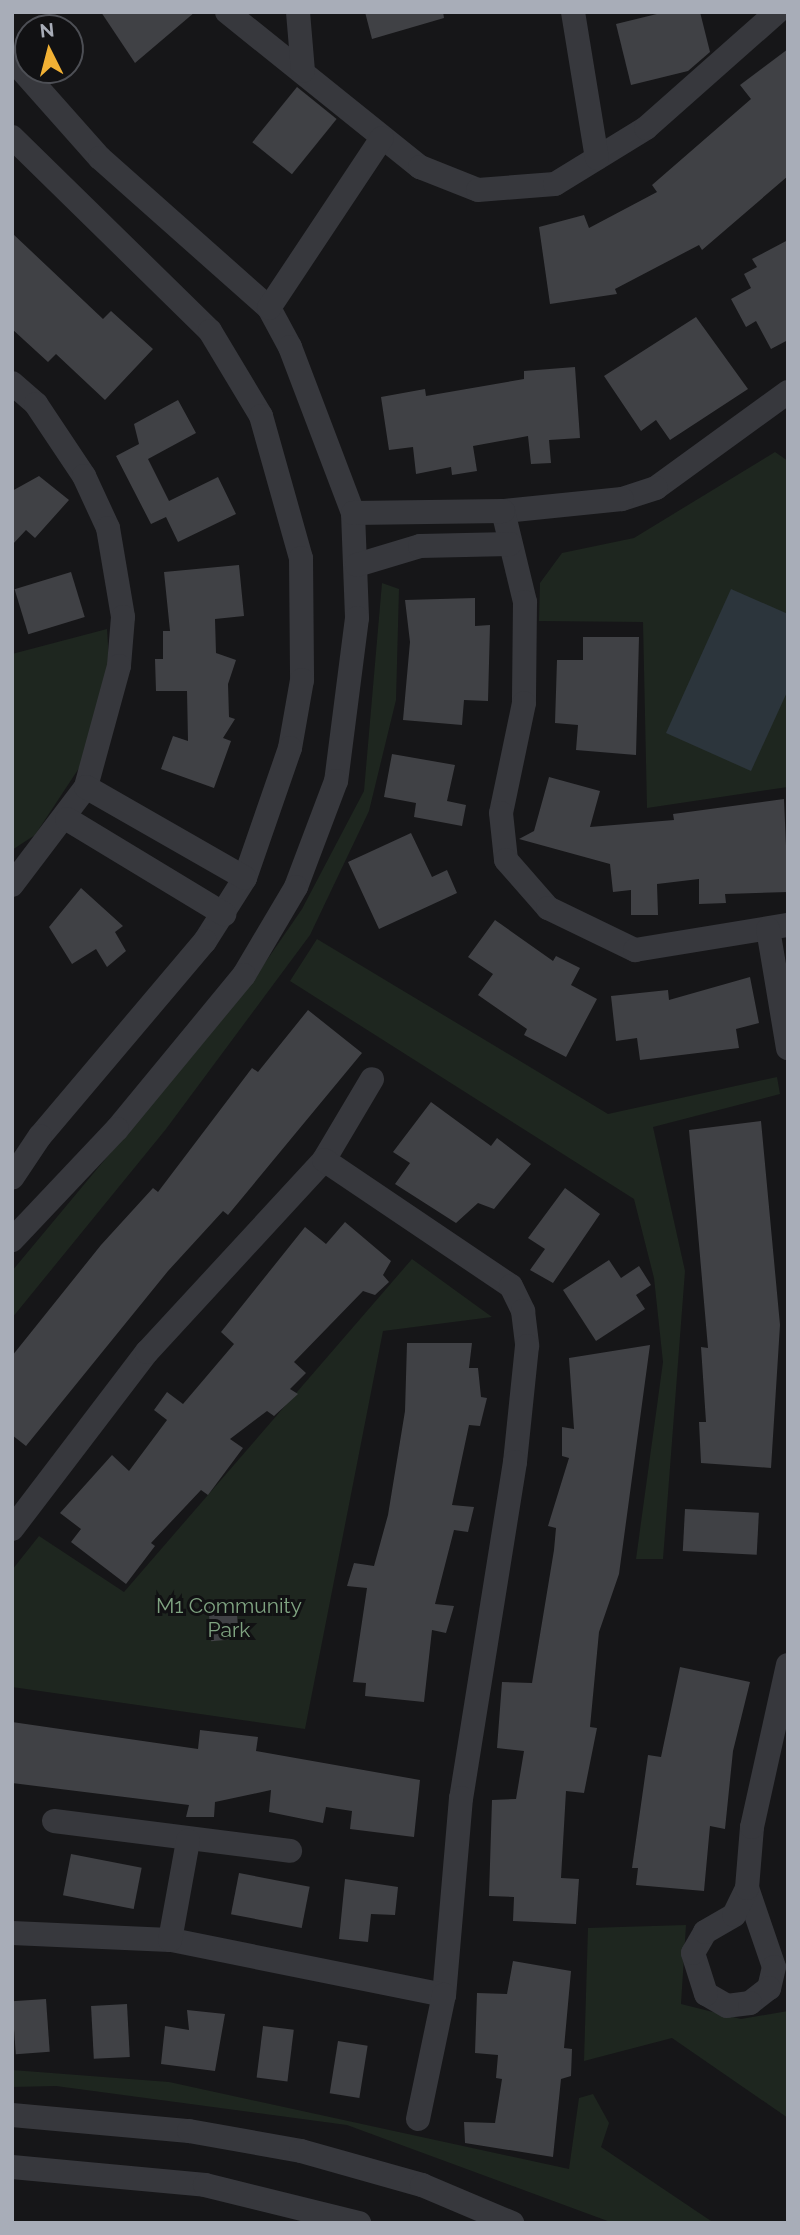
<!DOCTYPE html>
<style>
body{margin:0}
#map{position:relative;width:800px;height:2235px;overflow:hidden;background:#161618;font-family:Raleway,sans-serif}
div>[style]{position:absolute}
.green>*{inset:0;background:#1e261f}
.water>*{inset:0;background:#2c353c}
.building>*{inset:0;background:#404145;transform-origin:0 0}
.minor>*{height:24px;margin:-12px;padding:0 12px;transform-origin:12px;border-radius:12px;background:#37383d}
span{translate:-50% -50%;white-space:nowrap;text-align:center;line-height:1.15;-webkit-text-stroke:6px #111113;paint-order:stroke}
.park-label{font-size:21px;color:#7fa381}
.frame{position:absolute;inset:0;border:14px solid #a8adb8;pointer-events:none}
.north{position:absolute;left:14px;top:14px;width:70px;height:70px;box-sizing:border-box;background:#111113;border:2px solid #4d4f55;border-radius:50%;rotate:354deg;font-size:19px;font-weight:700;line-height:28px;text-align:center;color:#a8adb8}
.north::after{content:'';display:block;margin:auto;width:24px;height:32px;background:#f2b134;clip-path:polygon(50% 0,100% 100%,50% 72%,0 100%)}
</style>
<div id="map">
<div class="green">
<div style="clip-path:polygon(775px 452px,788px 461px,788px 787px,647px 808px,643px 622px,539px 621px,540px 583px,562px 553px,634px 538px)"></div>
<div style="clip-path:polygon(382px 583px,399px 589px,396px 700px,369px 811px,310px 935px,166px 1129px,12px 1318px,12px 1271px,247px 989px,302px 909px,364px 791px)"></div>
<div style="clip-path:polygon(107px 629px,109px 662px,83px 762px,35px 835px,12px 850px,12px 654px)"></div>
<div style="clip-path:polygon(317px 939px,608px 1114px,777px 1077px,780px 1094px,653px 1127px,685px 1271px,663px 1559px,636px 1559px,663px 1362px,654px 1278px,634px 1199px,290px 981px)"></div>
<div style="clip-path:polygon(412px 1259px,492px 1317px,383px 1331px,305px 1729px,12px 1687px,12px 1570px,39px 1536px,124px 1592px)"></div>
<div style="clip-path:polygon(686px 1925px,681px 2004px,741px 2019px,788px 2011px,788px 2118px,672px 2038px,584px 2061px,588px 1928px)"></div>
<div style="clip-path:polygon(12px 2070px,169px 2082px,569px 2169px,579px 2098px,593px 2094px,609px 2123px,601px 2147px,714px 2223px,613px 2223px,347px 2125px,56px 2086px,12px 2087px)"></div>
</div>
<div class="water">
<div style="clip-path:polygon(731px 589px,788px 614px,788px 690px,751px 771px,666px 733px)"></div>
</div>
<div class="building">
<div style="clip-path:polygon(101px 12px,195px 12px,135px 63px)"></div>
<div style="clip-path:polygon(365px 12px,443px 12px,444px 18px,372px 39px)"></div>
<div style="clip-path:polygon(665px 12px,700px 12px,710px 52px,688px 71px,631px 85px,616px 24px)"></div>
<div style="clip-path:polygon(788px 49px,788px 176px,702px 250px,699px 245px,615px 289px,617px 294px,550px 304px,539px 227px,584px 215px,589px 228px,657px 192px,652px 185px,751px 99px,740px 85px)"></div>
<div style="left:297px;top:87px;width:51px;height:71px;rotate:39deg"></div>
<div style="clip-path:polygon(12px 233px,103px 319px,111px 311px,153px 349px,105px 400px,56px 354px,48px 362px,12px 329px)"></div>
<div style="clip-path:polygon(788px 240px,788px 340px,771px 349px,756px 321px,746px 327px,731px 299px,751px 288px,744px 274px,757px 267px,752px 259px)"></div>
<div style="clip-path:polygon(696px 317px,748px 389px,670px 440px,656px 420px,641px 431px,604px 376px)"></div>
<div style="clip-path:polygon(575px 367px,580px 438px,549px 440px,551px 463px,531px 464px,528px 436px,473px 446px,477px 471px,452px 475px,451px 467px,416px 474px,413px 447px,389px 450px,381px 397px,425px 389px,426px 396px,524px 379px,524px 371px)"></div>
<div style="clip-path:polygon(178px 400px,196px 433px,148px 459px,169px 501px,218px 477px,236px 514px,178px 542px,166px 517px,151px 524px,116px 456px,139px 444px,134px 424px)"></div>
<div style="clip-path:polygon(39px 476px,69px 500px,35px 538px,26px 530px,12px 545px,12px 491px)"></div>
<div style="clip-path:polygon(239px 565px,244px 616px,215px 619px,216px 653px,236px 660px,228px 684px,229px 717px,235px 719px,223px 738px,231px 741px,214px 788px,161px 769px,173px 736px,188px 741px,187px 691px,156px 691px,155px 659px,163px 659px,163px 631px,170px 631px,164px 572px)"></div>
<div style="left:71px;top:572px;width:47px;height:59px;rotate:73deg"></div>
<div style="clip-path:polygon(475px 598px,475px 626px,490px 625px,488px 701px,464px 700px,462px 725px,403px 720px,410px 642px,405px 600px)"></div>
<div style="clip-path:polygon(583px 637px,639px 637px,636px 755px,576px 750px,578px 725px,555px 723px,557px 660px,583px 660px)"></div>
<div style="clip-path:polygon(392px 754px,455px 765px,447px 801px,466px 805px,462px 826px,414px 817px,416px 803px,384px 797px)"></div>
<div style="clip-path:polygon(549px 777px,600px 791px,590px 827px,674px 820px,673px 814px,784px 799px,788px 892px,725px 894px,726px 903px,699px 904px,699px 879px,657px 884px,658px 915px,631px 915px,631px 890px,613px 892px,610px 864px,519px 839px,534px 831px)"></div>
<div style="clip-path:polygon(411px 833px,432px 877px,447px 870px,457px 893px,379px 929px,348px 862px)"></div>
<div style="clip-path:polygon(81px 888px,123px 926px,115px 932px,126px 951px,107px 967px,96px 949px,72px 964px,49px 927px)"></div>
<div style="clip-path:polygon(495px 920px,553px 961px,556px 956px,580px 968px,571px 985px,597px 999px,566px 1057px,524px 1035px,527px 1029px,478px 995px,493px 974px,468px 957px)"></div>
<div style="clip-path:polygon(750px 977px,759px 1023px,736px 1029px,739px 1048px,640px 1060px,637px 1038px,616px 1041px,611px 996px,668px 990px,669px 1000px)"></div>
<div style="clip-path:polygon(308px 1010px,362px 1053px,228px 1215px,223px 1211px,168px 1271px,26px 1446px,12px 1435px,12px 1356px,101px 1245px,153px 1188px,158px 1192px,252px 1068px,258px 1072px)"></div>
<div style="clip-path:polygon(431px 1102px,491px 1146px,497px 1138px,531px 1164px,494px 1209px,478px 1203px,456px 1223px,395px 1184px,410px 1163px,393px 1152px)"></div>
<div style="clip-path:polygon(761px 1121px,780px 1325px,771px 1468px,701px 1463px,699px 1422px,706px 1422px,701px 1347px,708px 1348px,689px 1130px)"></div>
<div style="clip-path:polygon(565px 1188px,600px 1214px,553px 1283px,530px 1270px,545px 1249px,528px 1238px)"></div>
<div style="clip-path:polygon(345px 1222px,391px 1261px,383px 1275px,389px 1282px,375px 1295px,363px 1291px,294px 1362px,306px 1373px,290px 1389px,298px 1394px,274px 1416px,267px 1411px,230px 1439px,243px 1448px,208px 1495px,201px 1490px,151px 1543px,155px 1546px,126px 1584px,71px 1542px,81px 1529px,60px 1513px,112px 1455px,129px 1471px,167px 1420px,154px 1410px,167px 1392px,183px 1404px,234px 1344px,221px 1332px,305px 1227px,326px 1244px)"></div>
<div style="clip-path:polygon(609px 1260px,621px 1278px,639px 1266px,651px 1285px,636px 1295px,645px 1309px,596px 1341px,563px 1290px)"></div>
<div style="clip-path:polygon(407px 1343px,472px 1343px,469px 1368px,478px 1368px,481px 1397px,487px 1398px,480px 1426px,469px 1425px,452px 1505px,474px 1507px,468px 1532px,454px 1530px,435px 1604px,454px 1606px,446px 1633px,432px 1630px,424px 1702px,365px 1696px,366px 1683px,353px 1682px,367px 1588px,347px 1586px,354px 1563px,374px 1566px,388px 1515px,405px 1411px)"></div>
<div style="clip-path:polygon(650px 1345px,619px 1574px,599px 1632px,590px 1727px,597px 1728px,584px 1793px,566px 1791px,561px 1878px,579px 1879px,576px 1924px,513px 1921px,514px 1897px,489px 1896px,492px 1800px,516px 1799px,524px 1751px,497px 1748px,502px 1682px,532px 1683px,554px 1550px,556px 1528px,548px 1526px,569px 1458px,562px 1456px,562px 1427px,574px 1429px,569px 1358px)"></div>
<div style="left:685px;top:1509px;width:74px;height:42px;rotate:3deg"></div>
<div style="left:236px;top:1603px;width:36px;height:28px;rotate:85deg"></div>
<div style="clip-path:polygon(680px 1667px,750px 1682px,733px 1751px,725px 1829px,710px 1826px,704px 1891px,636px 1885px,638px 1868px,632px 1868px,648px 1755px,661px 1757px)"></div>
<div style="clip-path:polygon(12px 1722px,198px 1749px,200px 1730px,258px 1737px,256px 1751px,420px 1780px,414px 1837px,350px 1829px,352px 1811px,326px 1807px,323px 1823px,269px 1812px,271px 1790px,215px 1802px,214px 1817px,186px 1817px,189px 1805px,12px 1783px)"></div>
<div style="left:71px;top:1854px;width:72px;height:42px;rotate:11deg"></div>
<div style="left:239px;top:1873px;width:72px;height:42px;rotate:11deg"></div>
<div style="clip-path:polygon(345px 1879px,398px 1887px,395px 1915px,371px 1914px,368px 1942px,339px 1939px)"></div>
<div style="clip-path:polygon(513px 1961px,571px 1971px,564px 2048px,572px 2049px,571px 2076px,561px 2079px,553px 2157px,465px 2143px,464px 2122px,495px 2123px,502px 2079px,496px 2078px,498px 2055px,475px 2053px,477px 1993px,507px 1994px)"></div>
<div style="left:46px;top:1999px;width:53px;height:34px;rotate:86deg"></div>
<div style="left:127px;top:2004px;width:53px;height:36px;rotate:87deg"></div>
<div style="clip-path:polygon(187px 2010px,225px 2014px,215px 2071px,161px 2064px,165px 2026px,189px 2030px)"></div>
<div style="left:263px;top:2026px;width:31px;height:52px;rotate:7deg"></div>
<div style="left:338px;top:2041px;width:30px;height:53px;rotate:9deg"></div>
</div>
<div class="minor">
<div style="left:227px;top:12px;width:248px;rotate:38.8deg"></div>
<div style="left:420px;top:167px;width:62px;rotate:21.6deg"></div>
<div style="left:478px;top:190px;width:77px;rotate:-4.5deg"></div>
<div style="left:555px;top:184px;width:107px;rotate:-31.6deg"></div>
<div style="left:646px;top:128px;width:175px;rotate:-41.5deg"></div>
<div style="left:298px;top:12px;width:59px;rotate:85.2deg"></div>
<div style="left:573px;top:12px;width:148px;rotate:80.7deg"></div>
<div style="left:12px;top:59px;width:132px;rotate:48.4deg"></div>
<div style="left:100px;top:158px;width:226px;rotate:41.6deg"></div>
<div style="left:269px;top:308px;width:44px;rotate:61.7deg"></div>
<div style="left:290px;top:347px;width:178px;rotate:69.2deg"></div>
<div style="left:353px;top:513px;width:105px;rotate:87.8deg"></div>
<div style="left:357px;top:618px;width:164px;rotate:97.3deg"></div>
<div style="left:336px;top:781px;width:113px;rotate:110.7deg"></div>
<div style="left:296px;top:887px;width:102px;rotate:120.6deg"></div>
<div style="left:244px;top:975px;width:200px;rotate:129.5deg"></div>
<div style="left:117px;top:1129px;width:153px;rotate:133.4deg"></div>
<div style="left:12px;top:137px;width:277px;rotate:44.4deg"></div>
<div style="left:210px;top:331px;width:99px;rotate:59deg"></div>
<div style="left:261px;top:416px;width:148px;rotate:74.3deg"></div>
<div style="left:301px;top:558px;width:122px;rotate:89.5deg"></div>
<div style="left:302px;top:680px;width:69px;rotate:100deg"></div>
<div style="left:290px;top:748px;width:138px;rotate:109.1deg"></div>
<div style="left:245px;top:878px;width:75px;rotate:122.4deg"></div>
<div style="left:205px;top:941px;width:255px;rotate:130.2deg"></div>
<div style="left:40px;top:1136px;width:50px;rotate:123.7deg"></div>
<div style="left:269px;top:308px;width:204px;rotate:-56.4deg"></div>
<div style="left:12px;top:383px;width:32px;rotate:41deg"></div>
<div style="left:36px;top:404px;width:87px;rotate:56.3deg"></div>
<div style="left:84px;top:476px;width:57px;rotate:65.2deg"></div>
<div style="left:108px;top:528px;width:90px;rotate:80.4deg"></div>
<div style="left:123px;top:617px;width:49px;rotate:94.7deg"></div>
<div style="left:119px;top:666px;width:125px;rotate:105.3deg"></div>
<div style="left:86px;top:787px;width:123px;rotate:127.1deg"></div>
<div style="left:788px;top:392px;width:163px;rotate:144deg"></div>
<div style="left:656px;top:488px;width:36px;rotate:162deg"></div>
<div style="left:622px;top:499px;width:120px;rotate:174.2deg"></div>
<div style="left:503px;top:511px;width:94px;rotate:76.4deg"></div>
<div style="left:525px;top:602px;width:101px;rotate:90.6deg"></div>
<div style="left:524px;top:703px;width:112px;rotate:101.8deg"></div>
<div style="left:501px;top:813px;width:47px;rotate:83.9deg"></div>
<div style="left:506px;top:860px;width:64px;rotate:48.8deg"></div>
<div style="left:548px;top:908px;width:97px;rotate:25.8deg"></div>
<div style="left:635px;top:950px;width:155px;rotate:-9.3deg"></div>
<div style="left:353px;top:513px;width:150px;rotate:-0.8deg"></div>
<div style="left:357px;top:565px;width:66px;rotate:-16.8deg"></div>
<div style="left:420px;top:546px;width:90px;rotate:-1.3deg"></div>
<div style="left:86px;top:787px;width:183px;rotate:29.8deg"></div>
<div style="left:67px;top:819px;width:184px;rotate:31.2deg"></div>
<div style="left:768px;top:929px;width:121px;rotate:80.5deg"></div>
<div style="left:324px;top:1160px;width:94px;rotate:-59.3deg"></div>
<div style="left:12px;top:1529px;width:223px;rotate:-52.7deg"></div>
<div style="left:147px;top:1352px;width:261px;rotate:-47.3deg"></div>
<div style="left:324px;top:1160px;width:225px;rotate:34deg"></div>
<div style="left:511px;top:1286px;width:28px;rotate:64deg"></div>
<div style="left:523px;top:1311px;width:35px;rotate:83deg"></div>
<div style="left:527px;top:1346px;width:117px;rotate:95.9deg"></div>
<div style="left:515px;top:1462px;width:340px;rotate:99.1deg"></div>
<div style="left:461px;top:1798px;width:198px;rotate:94.9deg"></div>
<div style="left:444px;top:1995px;width:279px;rotate:-168.6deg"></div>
<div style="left:170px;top:1940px;width:158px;rotate:-177.5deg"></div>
<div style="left:54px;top:1821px;width:238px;rotate:7.2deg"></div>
<div style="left:747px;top:1888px;width:83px;rotate:71.1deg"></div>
<div style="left:774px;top:1967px;width:22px;rotate:103deg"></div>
<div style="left:769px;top:1988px;width:24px;rotate:142deg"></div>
<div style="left:750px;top:2003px;width:23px;rotate:173deg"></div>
<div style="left:727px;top:2006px;width:24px;rotate:-150deg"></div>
<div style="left:706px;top:1994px;width:43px;rotate:-107.6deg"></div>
<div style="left:693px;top:1953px;width:24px;rotate:-60deg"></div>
<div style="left:705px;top:1932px;width:34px;rotate:-30deg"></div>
<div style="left:734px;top:1915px;width:30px;rotate:-64deg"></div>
<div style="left:747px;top:1888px;width:61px;rotate:-85.3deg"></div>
<div style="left:752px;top:1827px;width:166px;rotate:-77.5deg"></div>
<div style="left:170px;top:1940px;width:101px;rotate:-79.7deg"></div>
<div style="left:12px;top:2115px;width:178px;rotate:5.2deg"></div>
<div style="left:189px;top:2131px;width:114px;rotate:10.1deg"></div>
<div style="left:301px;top:2151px;width:126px;rotate:15.7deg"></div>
<div style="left:422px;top:2185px;width:98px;rotate:22.9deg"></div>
<div style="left:418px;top:2119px;width:127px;rotate:-78.2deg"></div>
<div style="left:12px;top:2167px;width:194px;rotate:5.3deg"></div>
<div style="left:205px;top:2185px;width:159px;rotate:13.9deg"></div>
</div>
<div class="park-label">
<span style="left:229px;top:1618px">M1 Community<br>Park</span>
</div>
<div class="frame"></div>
<div class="north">N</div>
</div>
